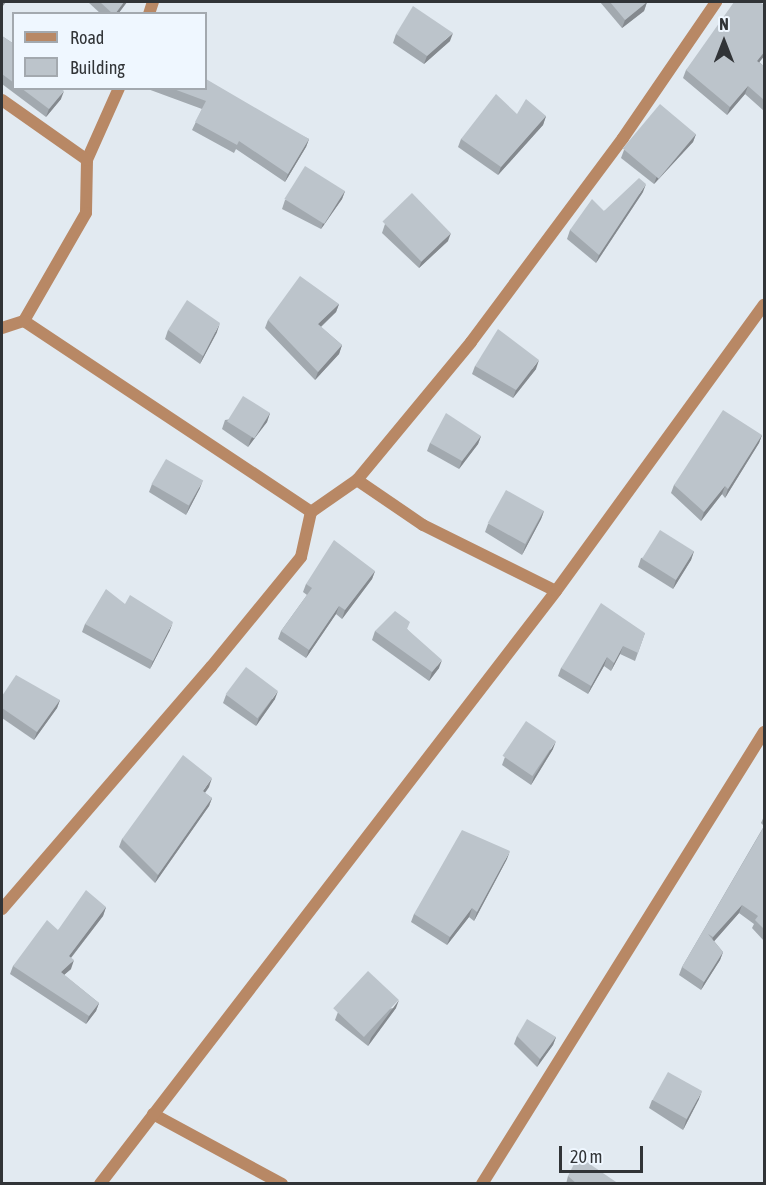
<!DOCTYPE html>
<style>
body{margin:0}
#map{position:relative;width:766px;height:1185px;overflow:hidden;background:#e2eaf1;font-family:"Asap Condensed",sans-serif}
div>[style]{position:absolute}
.street>*{height:12px;margin:-6px;padding:0 6px;transform-origin:6px;border-radius:6px;background:#b88865}
.wall>*{inset:0;background:#a2a9af}
.shaded-wall>*{inset:0;background:#84898e}
.building>*{inset:0;background:#bcc4cb;transform-origin:0 0}
span{translate:-50% -50%;white-space:nowrap;text-align:center;line-height:1.15;-webkit-text-stroke:6px #eff7ff;paint-order:stroke}
.frame{position:absolute;inset:0;border:3px solid #313437;pointer-events:none}
.legend{position:absolute;left:12px;top:12px;width:195px;height:78px;box-sizing:border-box;background:#eff7ff;border:2px solid #a3a9af;margin:0;padding:8px 10px;list-style:none;font-size:18px;color:#313437}
.legend li{display:flex;align-items:center;gap:12px;height:30px}
.legend b{width:30px;border:2px solid #a3a9af}
.north{position:absolute;left:694px;top:12px;width:60px;height:60px;-webkit-text-stroke:4px #eff7ff;paint-order:stroke;rotate:0deg;font-size:16px;font-weight:700;line-height:24px;text-align:center;color:#313437}
.north::after{content:'';display:block;margin:auto;width:21px;height:27px;background:#313437;clip-path:polygon(50% 0,100% 100%,50% 72%,0 100%)}
.scale{position:absolute;left:559px;top:1146px;width:84px;height:27px;box-sizing:border-box;border:3px solid #313437;border-top:0;padding-left:8px;font-size:18px;line-height:21px;white-space:nowrap;color:#313437;-webkit-text-stroke:4px #eff7ff;paint-order:stroke}
</style>
<div id="map">
<div class="street">
<div style="left:149px;top:14px;width:13px;rotate:-72deg"></div>
<div style="left:119px;top:88px;width:79px;rotate:114deg"></div>
<div style="left:87px;top:160px;width:53px;rotate:91.1deg"></div>
<div style="left:86px;top:213px;width:125px;rotate:119.9deg"></div>
<div style="left:24px;top:321px;width:345px;rotate:33.6deg"></div>
<div style="left:2px;top:100px;width:104px;rotate:35.2deg"></div>
<div style="left:2px;top:328px;width:23px;rotate:-18deg"></div>
<div style="left:357px;top:480px;width:179px;rotate:-50.4deg"></div>
<div style="left:471px;top:342px;width:254px;rotate:-53.3deg"></div>
<div style="left:623px;top:138px;width:165px;rotate:-55.6deg"></div>
<div style="left:2px;top:909px;width:320px;rotate:-49.2deg"></div>
<div style="left:211px;top:667px;width:142px;rotate:-50.7deg"></div>
<div style="left:301px;top:557px;width:46px;rotate:-77.5deg"></div>
<div style="left:311px;top:512px;width:56px;rotate:-34.8deg"></div>
<div style="left:357px;top:480px;width:80px;rotate:34.3deg"></div>
<div style="left:423px;top:525px;width:148px;rotate:26.4deg"></div>
<div style="left:153px;top:1114px;width:147px;rotate:28.5deg"></div>
<div style="left:100px;top:1184px;width:748px;rotate:-52.44deg"></div>
<div style="left:556px;top:591px;width:354px;rotate:-54deg"></div>
<div style="left:482px;top:1184px;width:533px;rotate:-58.04deg"></div>
</div>
<div class="wall">
<div style="clip-path:polygon(88px 2px,127px 2px,118px 14px,101px 14px)"></div>
<div style="clip-path:polygon(600px 2px,647px 2px,644px 11px,622px 28px)"></div>
<div style="clip-path:polygon(765px 5px,765px 55px,759px 62px,765px 67px,765px 112px,745px 94px,727px 115px,683px 78px,686px 70px)"></div>
<div style="clip-path:polygon(396px 34px,450px 41px,424px 64px,393px 43px)"></div>
<div style="clip-path:polygon(2px 36px,14px 44px,14px 88px,60px 88px,61px 99px,46px 117px,2px 84px)"></div>
<div style="clip-path:polygon(145px 88px,206px 88px,309px 139px,306px 147px,285px 182px,236px 149px,234px 153px,192px 130px,202px 109px)"></div>
<div style="clip-path:polygon(546px 116px,543px 125px,498px 175px,458px 147px,461px 139px)"></div>
<div style="clip-path:polygon(696px 134px,693px 142px,654px 184px,621px 158px,624px 150px)"></div>
<div style="clip-path:polygon(345px 191px,342px 199px,321px 229px,282px 209px,285px 200px)"></div>
<div style="clip-path:polygon(643px 192px,596px 263px,567px 239px,570px 230px,604px 211px)"></div>
<div style="clip-path:polygon(385px 224px,448px 241px,419px 268px,382px 233px)"></div>
<div style="clip-path:polygon(339px 304px,336px 312px,321px 327px,342px 345px,339px 354px,315px 380px,265px 328px,268px 320px)"></div>
<div style="clip-path:polygon(168px 330px,217px 332px,200px 364px,165px 339px)"></div>
<div style="clip-path:polygon(475px 366px,536px 369px,513px 398px,472px 374px)"></div>
<div style="clip-path:polygon(270px 413px,267px 422px,248px 447px,222px 429px,225px 420px)"></div>
<div style="clip-path:polygon(762px 435px,759px 443px,725px 498px,722px 494px,701px 521px,671px 493px,674px 485px)"></div>
<div style="clip-path:polygon(481px 436px,478px 444px,459px 469px,427px 451px,430px 443px)"></div>
<div style="clip-path:polygon(152px 484px,200px 488px,186px 515px,149px 492px)"></div>
<div style="clip-path:polygon(544px 511px,541px 519px,522px 555px,485px 532px,488px 524px)"></div>
<div style="clip-path:polygon(694px 551px,691px 560px,673px 589px,638px 567px,641px 558px)"></div>
<div style="clip-path:polygon(375px 571px,372px 579px,342px 619px,336px 614px,306px 658px,278px 639px,281px 631px,307px 595px,303px 592px,306px 584px)"></div>
<div style="clip-path:polygon(125px 604px,170px 630px,150px 669px,82px 632px,85px 624px)"></div>
<div style="clip-path:polygon(407px 629px,439px 668px,429px 681px,372px 640px,375px 631px)"></div>
<div style="clip-path:polygon(645px 633px,635px 661px,620px 654px,611px 671px,604px 666px,588px 694px,558px 676px,561px 668px)"></div>
<div style="clip-path:polygon(226px 695px,275px 699px,256px 726px,223px 703px)"></div>
<div style="clip-path:polygon(2px 696px,60px 700px,57px 708px,34px 740px,2px 718px)"></div>
<div style="clip-path:polygon(553px 749px,531px 785px,502px 765px,505px 757px)"></div>
<div style="clip-path:polygon(209px 787px,205px 793px,212px 798px,209px 806px,155px 883px,119px 847px,122px 839px)"></div>
<div style="clip-path:polygon(765px 814px,765px 942px,752px 928px,754px 924px,739px 913px,714px 941px,723px 952px,720px 960px,701px 990px,679px 975px,682px 967px,764px 826px,761px 823px)"></div>
<div style="clip-path:polygon(507px 859px,474px 921px,469px 917px,447px 945px,411px 922px,414px 914px)"></div>
<div style="clip-path:polygon(106px 907px,103px 916px,71px 958px,71px 969px,64px 975px,99px 1003px,96px 1011px,86px 1024px,10px 974px,13px 966px,58px 930px)"></div>
<div style="clip-path:polygon(396px 1008px,368px 1046px,335px 1020px,338px 1012px)"></div>
<div style="clip-path:polygon(517px 1036px,556px 1037px,553px 1045px,537px 1067px,514px 1044px)"></div>
<div style="clip-path:polygon(699px 1099px,683px 1130px,649px 1108px,652px 1100px)"></div>
<div style="clip-path:polygon(568px 1176px,619px 1184px,566px 1184px)"></div>
</div>
<div class="shaded-wall">
<div style="clip-path:polygon(2px 2px,6px 2px,2px 7px)"></div>
<div style="clip-path:polygon(124px 2px,127px 2px,118px 14px,115px 14px)"></div>
<div style="clip-path:polygon(647px 2px,644px 11px,622px 28px,625px 20px)"></div>
<div style="clip-path:polygon(453px 33px,450px 41px,424px 64px,427px 56px)"></div>
<div style="clip-path:polygon(765px 51px,765px 55px,754px 69px,757px 61px)"></div>
<div style="clip-path:polygon(748px 86px,745px 94px,727px 115px,730px 107px)"></div>
<div style="clip-path:polygon(64px 91px,61px 99px,46px 117px,49px 109px)"></div>
<div style="clip-path:polygon(546px 116px,543px 125px,498px 175px,501px 167px)"></div>
<div style="clip-path:polygon(696px 134px,693px 142px,654px 184px,657px 176px)"></div>
<div style="clip-path:polygon(309px 139px,306px 147px,285px 182px,288px 174px)"></div>
<div style="clip-path:polygon(646px 184px,643px 192px,596px 263px,599px 255px)"></div>
<div style="clip-path:polygon(345px 191px,342px 199px,321px 229px,324px 221px)"></div>
<div style="clip-path:polygon(451px 233px,448px 241px,419px 268px,422px 260px)"></div>
<div style="clip-path:polygon(339px 304px,336px 312px,315px 332px,318px 324px)"></div>
<div style="clip-path:polygon(220px 323px,217px 332px,200px 364px,203px 356px)"></div>
<div style="clip-path:polygon(342px 345px,339px 354px,315px 380px,318px 372px)"></div>
<div style="clip-path:polygon(539px 360px,536px 369px,513px 398px,516px 390px)"></div>
<div style="clip-path:polygon(270px 413px,267px 422px,248px 447px,251px 439px)"></div>
<div style="clip-path:polygon(762px 435px,759px 443px,725px 498px,728px 489px)"></div>
<div style="clip-path:polygon(481px 436px,478px 444px,459px 469px,462px 461px)"></div>
<div style="clip-path:polygon(203px 480px,200px 488px,186px 515px,189px 507px)"></div>
<div style="clip-path:polygon(725px 486px,722px 494px,701px 521px,704px 512px)"></div>
<div style="clip-path:polygon(544px 511px,541px 519px,522px 555px,525px 547px)"></div>
<div style="clip-path:polygon(694px 551px,691px 560px,673px 589px,676px 580px)"></div>
<div style="clip-path:polygon(375px 571px,372px 579px,342px 619px,345px 610px)"></div>
<div style="clip-path:polygon(339px 606px,336px 614px,306px 658px,309px 650px)"></div>
<div style="clip-path:polygon(173px 622px,170px 630px,150px 669px,153px 661px)"></div>
<div style="clip-path:polygon(623px 646px,620px 654px,611px 671px,614px 663px)"></div>
<div style="clip-path:polygon(607px 657px,604px 666px,588px 694px,591px 686px)"></div>
<div style="clip-path:polygon(442px 660px,439px 668px,429px 681px,432px 672px)"></div>
<div style="clip-path:polygon(278px 691px,275px 699px,256px 726px,259px 718px)"></div>
<div style="clip-path:polygon(60px 700px,57px 708px,34px 740px,37px 732px)"></div>
<div style="clip-path:polygon(556px 741px,553px 749px,531px 785px,534px 777px)"></div>
<div style="clip-path:polygon(212px 778px,209px 787px,200px 799px,203px 791px)"></div>
<div style="clip-path:polygon(212px 798px,209px 806px,155px 883px,158px 875px)"></div>
<div style="clip-path:polygon(510px 851px,507px 859px,474px 921px,477px 912px)"></div>
<div style="clip-path:polygon(742px 905px,739px 913px,710px 946px,713px 937px)"></div>
<div style="clip-path:polygon(106px 907px,103px 916px,66px 964px,69px 956px)"></div>
<div style="clip-path:polygon(472px 908px,469px 917px,447px 945px,450px 937px)"></div>
<div style="clip-path:polygon(723px 952px,720px 960px,701px 990px,704px 982px)"></div>
<div style="clip-path:polygon(74px 960px,71px 969px,58px 980px,61px 972px)"></div>
<div style="clip-path:polygon(399px 1000px,396px 1008px,368px 1046px,371px 1038px)"></div>
<div style="clip-path:polygon(99px 1003px,96px 1011px,86px 1024px,89px 1016px)"></div>
<div style="clip-path:polygon(556px 1037px,553px 1045px,537px 1067px,540px 1059px)"></div>
<div style="clip-path:polygon(702px 1091px,699px 1099px,683px 1130px,686px 1121px)"></div>
</div>
<div class="building">
<div style="clip-path:polygon(100px 2px,124px 2px,115px 14px,113px 14px)"></div>
<div style="clip-path:polygon(610px 2px,647px 2px,625px 20px)"></div>
<div style="clip-path:polygon(734px 2px,759px 2px,765px 5px,765px 51px,757px 61px,765px 67px,765px 101px,748px 86px,730px 107px,686px 70px)"></div>
<div style="clip-path:polygon(413px 6px,453px 33px,427px 56px,396px 34px)"></div>
<div style="clip-path:polygon(2px 36px,14px 44px,14px 83px,2px 74px)"></div>
<div style="clip-path:polygon(206px 79px,309px 139px,288px 174px,239px 141px,237px 145px,195px 122px,206px 101px,171px 88px,206px 88px)"></div>
<div style="clip-path:polygon(21px 88px,60px 88px,64px 91px,49px 109px)"></div>
<div style="clip-path:polygon(496px 94px,517px 114px,526px 99px,546px 116px,501px 167px,461px 139px)"></div>
<div style="left:660px;top:104px;width:47px;height:58px;rotate:40deg"></div>
<div style="left:305px;top:166px;width:47px;height:39px;rotate:32deg"></div>
<div style="clip-path:polygon(639px 178px,646px 184px,599px 255px,570px 230px,592px 199px,604px 211px)"></div>
<div style="left:412px;top:193px;width:56px;height:41px;rotate:46deg"></div>
<div style="clip-path:polygon(300px 276px,339px 304px,318px 324px,342px 345px,318px 372px,268px 320px)"></div>
<div style="clip-path:polygon(187px 300px,220px 323px,203px 356px,168px 330px)"></div>
<div style="clip-path:polygon(498px 329px,539px 360px,516px 390px,475px 366px)"></div>
<div style="left:243px;top:396px;width:32px;height:30px;rotate:32deg"></div>
<div style="clip-path:polygon(723px 410px,762px 435px,728px 489px,725px 486px,704px 512px,674px 485px)"></div>
<div style="clip-path:polygon(446px 413px,481px 436px,462px 461px,430px 443px)"></div>
<div style="left:166px;top:459px;width:43px;height:29px;rotate:30deg"></div>
<div style="left:506px;top:490px;width:43px;height:38px;rotate:29deg"></div>
<div style="left:660px;top:530px;width:40px;height:34px;rotate:32deg"></div>
<div style="clip-path:polygon(334px 540px,375px 571px,345px 610px,339px 606px,309px 650px,281px 631px,312px 588px,306px 584px)"></div>
<div style="clip-path:polygon(106px 589px,125px 604px,130px 595px,173px 622px,153px 661px,85px 624px)"></div>
<div style="clip-path:polygon(601px 603px,645px 633px,638px 653px,623px 646px,614px 663px,607px 657px,591px 686px,561px 668px)"></div>
<div style="clip-path:polygon(395px 611px,410px 622px,407px 629px,442px 660px,432px 672px,375px 631px)"></div>
<div style="left:246px;top:667px;width:40px;height:34px;rotate:37deg"></div>
<div style="clip-path:polygon(16px 675px,60px 700px,37px 732px,2px 708px,2px 696px)"></div>
<div style="left:526px;top:721px;width:36px;height:42px;rotate:34deg"></div>
<div style="clip-path:polygon(183px 755px,212px 778px,203px 791px,212px 798px,158px 875px,122px 839px)"></div>
<div style="clip-path:polygon(765px 825px,765px 930px,755px 920px,758px 916px,742px 905px,713px 937px,708px 934px,723px 952px,704px 982px,682px 967px)"></div>
<div style="clip-path:polygon(462px 830px,510px 851px,477px 912px,472px 908px,450px 937px,414px 914px)"></div>
<div style="clip-path:polygon(86px 890px,106px 907px,69px 956px,74px 960px,61px 972px,99px 1003px,89px 1016px,13px 966px,47px 920px,58px 930px)"></div>
<div style="left:368px;top:971px;width:42px;height:51px;rotate:43deg"></div>
<div style="clip-path:polygon(527px 1019px,556px 1037px,540px 1059px,517px 1036px)"></div>
<div style="left:668px;top:1072px;width:39px;height:32px;rotate:29deg"></div>
<div style="clip-path:polygon(578px 1156px,619px 1184px,577px 1184px,568px 1176px)"></div>
</div>
<div class="frame"></div>
<ul class="legend">
<li><b style="height:8px;background:#b88865"></b>Road</li>
<li><b style="height:16px;background:#bcc4cb"></b>Building</li>
</ul>
<div class="north">N</div>
<div class="scale">20 m</div>
</div>
